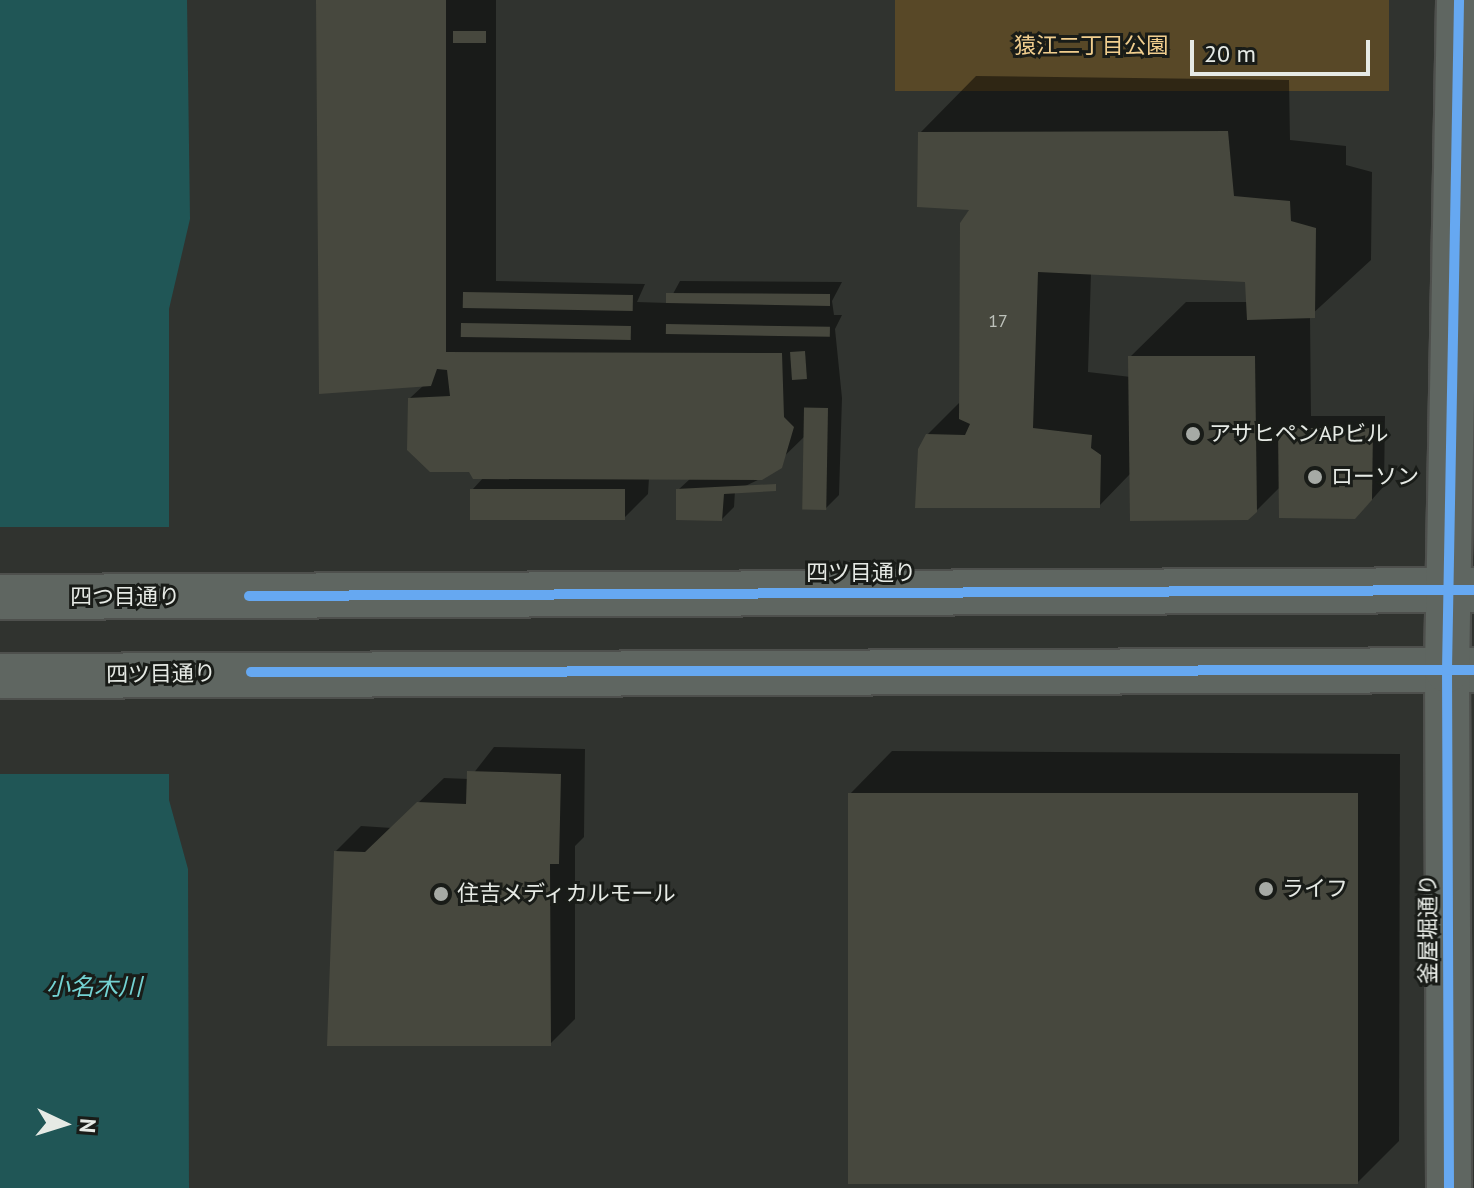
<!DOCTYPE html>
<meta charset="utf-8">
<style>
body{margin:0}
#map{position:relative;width:1474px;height:1188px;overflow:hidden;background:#30332f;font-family:"PT Sans","Noto Sans JP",sans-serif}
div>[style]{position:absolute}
.green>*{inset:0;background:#584827;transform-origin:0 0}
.water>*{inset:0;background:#205656}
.pier>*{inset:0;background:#30332f;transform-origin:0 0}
.shadow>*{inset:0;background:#0007}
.building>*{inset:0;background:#47483e;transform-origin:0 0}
.roads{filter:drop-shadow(2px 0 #4e504d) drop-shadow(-2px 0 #4e504d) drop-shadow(0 2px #4e504d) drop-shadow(0 -2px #4e504d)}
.secondary>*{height:44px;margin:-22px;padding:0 22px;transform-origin:22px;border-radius:22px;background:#5f6661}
.cycleway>*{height:10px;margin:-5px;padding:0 5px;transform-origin:5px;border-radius:5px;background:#66a8f1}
.dots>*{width:22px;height:22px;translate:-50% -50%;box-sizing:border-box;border:4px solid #191c18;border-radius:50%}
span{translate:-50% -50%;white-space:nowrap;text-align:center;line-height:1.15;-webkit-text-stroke:6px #191c18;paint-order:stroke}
.number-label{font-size:18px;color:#bec2bb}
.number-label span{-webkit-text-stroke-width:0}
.park-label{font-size:22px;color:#f1ce8e}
.poi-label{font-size:22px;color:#e6eae5}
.left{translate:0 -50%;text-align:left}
.street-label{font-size:22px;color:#e6eae5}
.water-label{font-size:24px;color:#73d2d2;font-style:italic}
.north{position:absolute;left:24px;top:1084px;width:80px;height:80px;-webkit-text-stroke:6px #191c18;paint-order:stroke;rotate:94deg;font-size:22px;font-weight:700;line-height:32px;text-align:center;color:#e6eae5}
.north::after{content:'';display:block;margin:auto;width:28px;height:36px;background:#e6eae5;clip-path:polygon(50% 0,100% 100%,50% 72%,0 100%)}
.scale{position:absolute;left:1190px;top:40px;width:180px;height:36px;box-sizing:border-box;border:4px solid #e6eae5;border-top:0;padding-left:10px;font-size:24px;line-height:28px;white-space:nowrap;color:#e6eae5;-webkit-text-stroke:6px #191c18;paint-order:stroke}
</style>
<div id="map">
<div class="green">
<div style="left:895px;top:0;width:494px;height:91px"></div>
</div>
<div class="water">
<div style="clip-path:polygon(0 0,187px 0,190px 219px,169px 309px,169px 800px,188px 869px,189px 1188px,0 1188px)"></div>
</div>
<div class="pier">
<div style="left:0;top:527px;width:173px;height:247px"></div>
</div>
<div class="shadow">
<div style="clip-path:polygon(318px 0,496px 0,496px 281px,645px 284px,637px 302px,668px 303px,680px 281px,842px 282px,832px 301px,834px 315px,842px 315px,835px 329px,842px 398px,839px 495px,826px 508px,806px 435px,762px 478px,735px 491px,734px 507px,722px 519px,678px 490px,691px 478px,649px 478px,648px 494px,623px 519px,472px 490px,484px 477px,410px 398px,424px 385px)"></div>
<div style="clip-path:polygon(evenodd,976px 76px,1289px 80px,1290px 140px,1346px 146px,1346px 165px,1372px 172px,1371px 260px,1310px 316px,1311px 416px,1385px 416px,1384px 486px,1368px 504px,1281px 486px,1256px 511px,1131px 473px,1099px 506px,927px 435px,961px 401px,973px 208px,920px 133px,976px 76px,1091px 273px,1247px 280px,1248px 302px,1186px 302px,1130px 357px,1131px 377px,1088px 372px,1091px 273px)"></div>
<div style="clip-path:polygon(494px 747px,585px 749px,584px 837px,575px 846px,575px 1019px,550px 1044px,336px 851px,361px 826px,392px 828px,444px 778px,469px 779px)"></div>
<div style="clip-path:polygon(892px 751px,1400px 754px,1399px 1141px,1356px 1184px,850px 794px)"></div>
</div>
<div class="building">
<div style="clip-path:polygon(316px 0,446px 0,446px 352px,782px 353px,784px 417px,794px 427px,782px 468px,762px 480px,473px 479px,469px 472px,430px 472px,407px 450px,408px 398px,450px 396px,447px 370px,437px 369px,431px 386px,319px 394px)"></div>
<div style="left:453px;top:31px;width:33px;height:12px"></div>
<div style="clip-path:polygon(1228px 131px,1234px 196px,1290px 201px,1291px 221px,1316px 228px,1315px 318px,1247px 320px,1245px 282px,1038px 272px,1033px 428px,1092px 435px,1091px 448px,1101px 455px,1100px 508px,915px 508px,918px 449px,926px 434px,965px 435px,970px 424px,959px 419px,960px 223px,969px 210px,917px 207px,918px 132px)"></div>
<div style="left:463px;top:292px;width:170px;height:16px;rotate:1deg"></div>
<div style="clip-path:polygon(666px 293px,830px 294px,830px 306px,666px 303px)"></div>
<div style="left:461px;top:323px;width:170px;height:14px;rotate:1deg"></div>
<div style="left:666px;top:324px;width:164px;height:10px;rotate:1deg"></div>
<div style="left:805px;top:351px;width:28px;height:15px;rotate:86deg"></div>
<div style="clip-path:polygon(1128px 356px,1255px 356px,1257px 512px,1248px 520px,1130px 521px)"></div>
<div style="left:828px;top:408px;width:102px;height:24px;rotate:91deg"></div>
<div style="clip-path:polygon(1278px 428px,1373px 428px,1372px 500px,1355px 519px,1279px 518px)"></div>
<div style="clip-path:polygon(776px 484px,776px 491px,724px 494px,722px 521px,676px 520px,676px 489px)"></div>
<div style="left:470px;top:489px;width:155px;height:31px"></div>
<div style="clip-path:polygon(467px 771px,561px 774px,559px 864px,550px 864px,551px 1046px,327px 1046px,334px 851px,365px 852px,417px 802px,466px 804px)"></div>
<div style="left:848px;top:793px;width:510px;height:391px"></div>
</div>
<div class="roads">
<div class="secondary">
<div style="left:0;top:597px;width:1474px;rotate:-0.27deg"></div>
<div style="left:0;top:676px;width:1474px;rotate:-0.23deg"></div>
<div style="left:1449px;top:1188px;width:518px;rotate:-90.22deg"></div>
<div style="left:1447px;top:670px;width:670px;rotate:-88.97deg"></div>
</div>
</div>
<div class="cycleway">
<div style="left:249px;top:596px;width:1225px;rotate:-0.28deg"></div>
<div style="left:251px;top:672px;width:1223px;rotate:-0.09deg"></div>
<div style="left:1449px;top:1188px;width:518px;rotate:-90.22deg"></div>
<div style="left:1447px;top:670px;width:670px;rotate:-88.97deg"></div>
</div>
<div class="dots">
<div style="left:1193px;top:434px;background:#a6aaa5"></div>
<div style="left:1315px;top:477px;background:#a6aaa5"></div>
<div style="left:1266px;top:889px;background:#a6aaa5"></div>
<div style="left:441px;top:894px;background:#a6aaa5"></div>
</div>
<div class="number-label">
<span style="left:998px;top:321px">17</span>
</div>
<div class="park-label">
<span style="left:1091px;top:46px">猿江二丁目公園</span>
</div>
<div class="poi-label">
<span class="left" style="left:1209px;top:434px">アサヒペンAPビル</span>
<span class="left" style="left:1331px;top:477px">ローソン</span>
<span class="left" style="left:1282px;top:889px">ライフ</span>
<span class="left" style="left:457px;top:894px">住吉メディカルモール</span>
</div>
<div class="street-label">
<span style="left:861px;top:573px">四ツ目通り</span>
<span style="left:125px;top:597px">四つ目通り</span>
<span style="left:161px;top:674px;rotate:-1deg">四ツ目通り</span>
<span style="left:1428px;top:929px;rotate:-90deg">釜屋堀通り</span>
</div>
<div class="water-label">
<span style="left:94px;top:987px">小名木川</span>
</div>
<div class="north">N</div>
<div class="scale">20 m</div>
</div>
